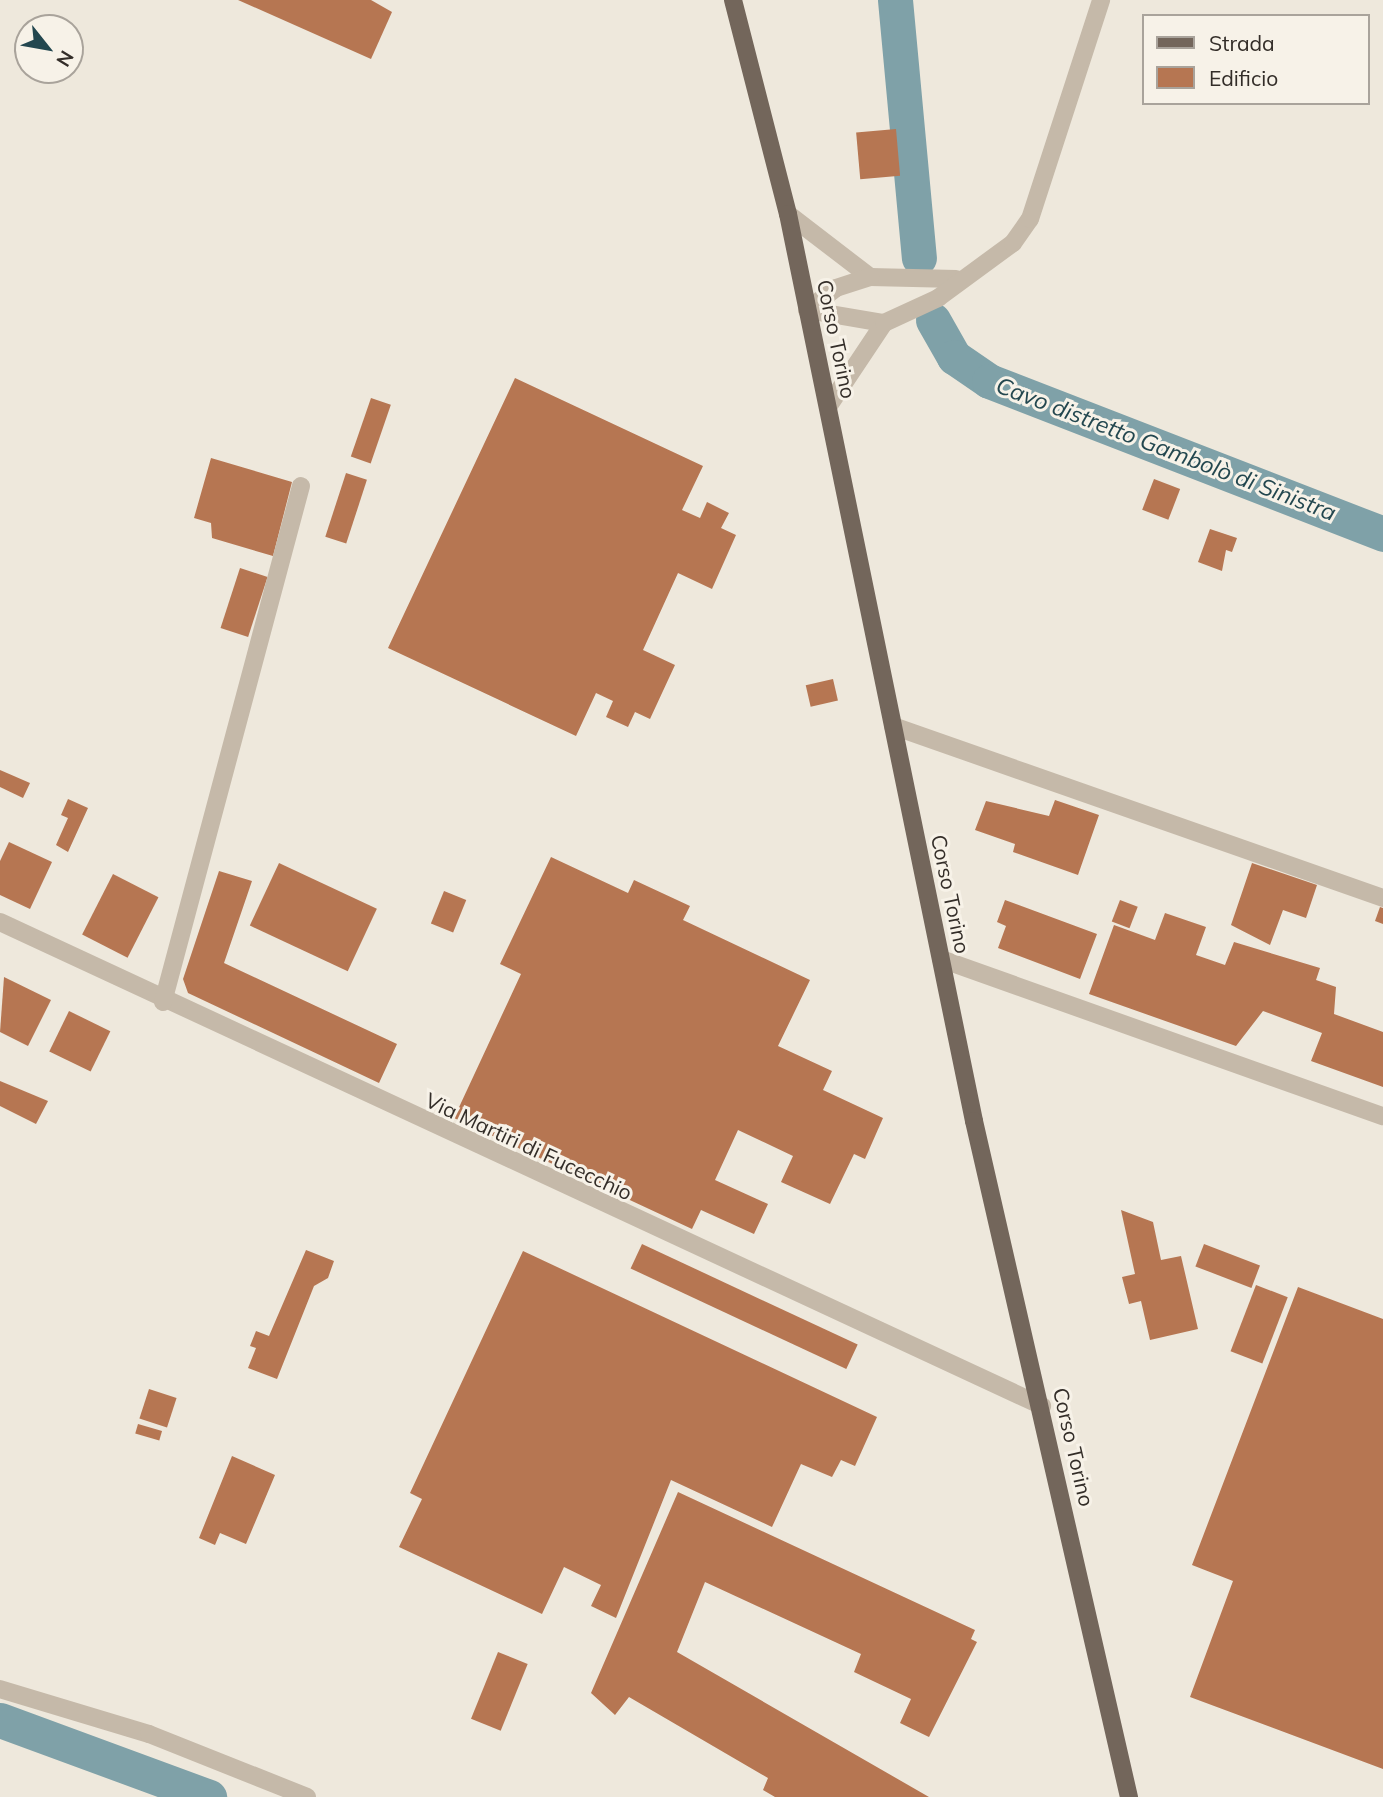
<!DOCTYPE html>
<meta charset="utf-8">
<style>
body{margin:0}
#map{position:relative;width:1383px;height:1797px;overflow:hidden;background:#eee8dc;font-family:Mulish,sans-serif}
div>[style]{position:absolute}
.canal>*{height:35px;margin:-17.5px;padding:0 17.5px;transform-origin:17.5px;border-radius:17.5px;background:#7fa1a8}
.building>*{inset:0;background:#b67652;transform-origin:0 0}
.minor>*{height:18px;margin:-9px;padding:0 9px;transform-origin:9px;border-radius:9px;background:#c5b9a9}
.major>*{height:18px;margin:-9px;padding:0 9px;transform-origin:9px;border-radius:9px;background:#73665b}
span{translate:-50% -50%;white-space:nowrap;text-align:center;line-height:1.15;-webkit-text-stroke:6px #f7f2e8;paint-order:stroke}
.street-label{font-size:21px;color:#332d28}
.water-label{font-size:23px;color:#23474f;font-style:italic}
.legend{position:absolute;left:1142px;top:14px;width:228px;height:91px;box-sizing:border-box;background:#f7f2e8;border:2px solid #a9a39b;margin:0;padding:9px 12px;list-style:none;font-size:21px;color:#332d28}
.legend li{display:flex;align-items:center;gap:14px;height:35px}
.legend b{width:35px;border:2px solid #a9a39b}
.north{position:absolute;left:14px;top:14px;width:70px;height:70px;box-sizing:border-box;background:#f7f2e8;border:2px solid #a9a39b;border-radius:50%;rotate:121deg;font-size:19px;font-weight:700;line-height:28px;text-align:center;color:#332d28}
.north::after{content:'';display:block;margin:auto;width:24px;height:32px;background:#23474f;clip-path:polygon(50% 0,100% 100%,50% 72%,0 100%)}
</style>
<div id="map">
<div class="canal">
<div style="left:895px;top:0;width:259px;rotate:84.7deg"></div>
<div style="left:933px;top:320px;width:43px;rotate:60.4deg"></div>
<div style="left:954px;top:357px;width:42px;rotate:34.4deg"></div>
<div style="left:989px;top:381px;width:423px;rotate:21.2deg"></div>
<div style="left:0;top:1720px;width:223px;rotate:20.2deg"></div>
</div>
<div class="building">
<div style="clip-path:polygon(238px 0,371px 0,392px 12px,371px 59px)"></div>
<div style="left:896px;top:129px;width:47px;height:40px;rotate:85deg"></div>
<div style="clip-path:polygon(515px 378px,703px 466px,682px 510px,700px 518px,707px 502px,729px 513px,721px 528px,736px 535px,712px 589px,678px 573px,643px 650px,675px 665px,650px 719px,635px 712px,628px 727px,606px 717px,613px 701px,596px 693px,576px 736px,388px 648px)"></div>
<div style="left:371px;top:398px;width:21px;height:62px;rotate:19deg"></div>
<div style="clip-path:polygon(211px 458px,292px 482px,273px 556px,212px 538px,211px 523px,194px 518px)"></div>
<div style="left:346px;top:473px;width:22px;height:67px;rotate:18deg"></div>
<div style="left:1154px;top:479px;width:28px;height:33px;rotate:21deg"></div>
<div style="clip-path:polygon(1210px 529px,1237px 538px,1232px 552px,1226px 550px,1222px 571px,1198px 562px)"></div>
<div style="left:240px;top:568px;width:29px;height:63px;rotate:18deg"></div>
<div style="left:833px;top:679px;width:22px;height:28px;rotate:77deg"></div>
<div style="clip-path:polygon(0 770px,30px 783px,23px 798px,0 787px)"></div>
<div style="clip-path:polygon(68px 799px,88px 808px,68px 852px,56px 845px,68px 818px,61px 815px)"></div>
<div style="clip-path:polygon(1055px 800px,1099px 815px,1078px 875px,1013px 852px,1015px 844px,975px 830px,986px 801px,1049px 816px)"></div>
<div style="clip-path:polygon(9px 842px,52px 862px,30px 909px,0 895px,0 861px)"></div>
<div style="clip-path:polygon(551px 857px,628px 893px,634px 880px,690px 906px,683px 920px,810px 980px,778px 1046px,832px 1071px,823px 1090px,883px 1118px,865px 1159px,854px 1154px,830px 1204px,781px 1182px,793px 1156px,738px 1130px,715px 1180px,768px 1204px,754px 1234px,701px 1210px,692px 1229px,454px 1118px,521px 974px,500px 964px)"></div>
<div style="left:279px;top:863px;width:108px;height:69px;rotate:25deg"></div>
<div style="clip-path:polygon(1252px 863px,1317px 885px,1306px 918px,1283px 910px,1270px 945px,1231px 925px)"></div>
<div style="clip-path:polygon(219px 871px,252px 881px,224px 963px,397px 1044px,379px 1083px,188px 993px,183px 979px)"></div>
<div style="left:113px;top:874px;width:51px;height:68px;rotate:27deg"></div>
<div style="left:444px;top:891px;width:24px;height:35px;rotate:22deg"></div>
<div style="clip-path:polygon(1005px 900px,1097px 934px,1080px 979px,998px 948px,1006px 926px,997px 922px)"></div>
<div style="left:1120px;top:900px;width:19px;height:23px;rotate:21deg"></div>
<div style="clip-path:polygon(1380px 907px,1383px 908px,1383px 924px,1375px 921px)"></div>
<div style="clip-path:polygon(1165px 913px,1206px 927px,1196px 955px,1225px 965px,1234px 942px,1320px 968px,1316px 980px,1336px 987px,1334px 1014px,1383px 1032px,1383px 1087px,1311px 1061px,1322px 1033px,1263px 1011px,1236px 1046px,1089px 994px,1114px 925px,1155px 940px)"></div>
<div style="clip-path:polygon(4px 977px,51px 1000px,28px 1046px,0 1032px)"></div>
<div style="left:69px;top:1011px;width:46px;height:45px;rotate:26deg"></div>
<div style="clip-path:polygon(0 1081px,48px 1101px,36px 1124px,0 1106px)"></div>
<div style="clip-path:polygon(1121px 1210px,1153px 1222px,1161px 1260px,1181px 1256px,1198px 1329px,1150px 1340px,1141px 1301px,1129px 1304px,1122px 1277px,1135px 1274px)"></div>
<div style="left:642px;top:1244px;width:238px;height:27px;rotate:25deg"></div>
<div style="left:1204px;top:1244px;width:60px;height:24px;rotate:21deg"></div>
<div style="clip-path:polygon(306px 1250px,334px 1261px,328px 1278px,314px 1286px,277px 1379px,248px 1368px,256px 1348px,250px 1346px,256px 1331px,269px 1336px)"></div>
<div style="clip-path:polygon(523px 1251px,877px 1417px,855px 1466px,841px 1460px,832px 1477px,801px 1464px,772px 1527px,671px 1480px,616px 1618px,591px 1606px,601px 1585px,564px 1567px,542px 1614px,399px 1547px,422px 1499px,410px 1493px)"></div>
<div style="left:1256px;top:1285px;width:34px;height:71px;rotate:21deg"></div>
<div style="clip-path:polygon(1298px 1287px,1383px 1319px,1383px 1769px,1190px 1697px,1233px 1581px,1192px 1565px)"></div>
<div style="left:149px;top:1389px;width:29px;height:31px;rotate:18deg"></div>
<div style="left:138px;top:1424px;width:25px;height:10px;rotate:16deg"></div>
<div style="clip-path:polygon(232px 1456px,275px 1475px,246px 1544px,220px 1533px,215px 1545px,199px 1538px)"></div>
<div style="clip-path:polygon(678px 1492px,975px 1630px,971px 1639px,977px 1642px,929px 1737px,900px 1723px,911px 1699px,854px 1672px,861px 1654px,705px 1582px,677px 1652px,929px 1797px,775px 1797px,763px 1790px,768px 1778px,629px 1697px,615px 1715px,591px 1693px)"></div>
<div style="left:498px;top:1652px;width:32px;height:72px;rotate:22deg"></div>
</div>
<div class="minor">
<div style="left:788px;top:214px;width:103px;rotate:37.5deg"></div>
<div style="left:870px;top:277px;width:86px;rotate:1.3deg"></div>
<div style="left:807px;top:310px;width:78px;rotate:9.6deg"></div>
<div style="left:807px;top:310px;width:36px;rotate:-37deg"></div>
<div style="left:836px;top:288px;width:36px;rotate:-18deg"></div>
<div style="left:828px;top:407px;width:101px;rotate:-56.3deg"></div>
<div style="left:884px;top:323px;width:60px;rotate:-24.8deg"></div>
<div style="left:938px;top:298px;width:93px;rotate:-36.3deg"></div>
<div style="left:1013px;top:243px;width:29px;rotate:-55deg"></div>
<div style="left:1030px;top:219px;width:230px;rotate:-72deg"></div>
<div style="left:893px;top:726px;width:519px;rotate:19.34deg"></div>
<div style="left:0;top:922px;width:1149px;rotate:24.91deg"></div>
<div style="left:941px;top:959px;width:469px;rotate:19.6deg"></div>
<div style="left:163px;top:1002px;width:534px;rotate:-75.03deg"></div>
<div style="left:0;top:1689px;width:156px;rotate:16.8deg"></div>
<div style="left:149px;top:1734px;width:170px;rotate:21.7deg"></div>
</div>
<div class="major">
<div style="left:733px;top:0;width:221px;rotate:75.6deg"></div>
<div style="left:788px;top:214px;width:926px;rotate:78.41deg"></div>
<div style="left:974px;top:1121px;width:694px;rotate:77.09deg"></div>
</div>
<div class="street-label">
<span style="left:837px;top:339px;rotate:78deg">Corso Torino</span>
<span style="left:951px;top:894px;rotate:78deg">Corso Torino</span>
<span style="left:529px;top:1146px;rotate:25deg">Via Martiri di Fucecchio</span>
<span style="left:1074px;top:1447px;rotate:77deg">Corso Torino</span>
</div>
<div class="water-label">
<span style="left:1166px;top:449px;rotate:21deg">Cavo distretto Gambolò di Sinistra</span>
</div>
<ul class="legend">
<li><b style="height:9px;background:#73665b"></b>Strada</li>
<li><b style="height:19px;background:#b67652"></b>Edificio</li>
</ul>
<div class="north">N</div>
</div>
